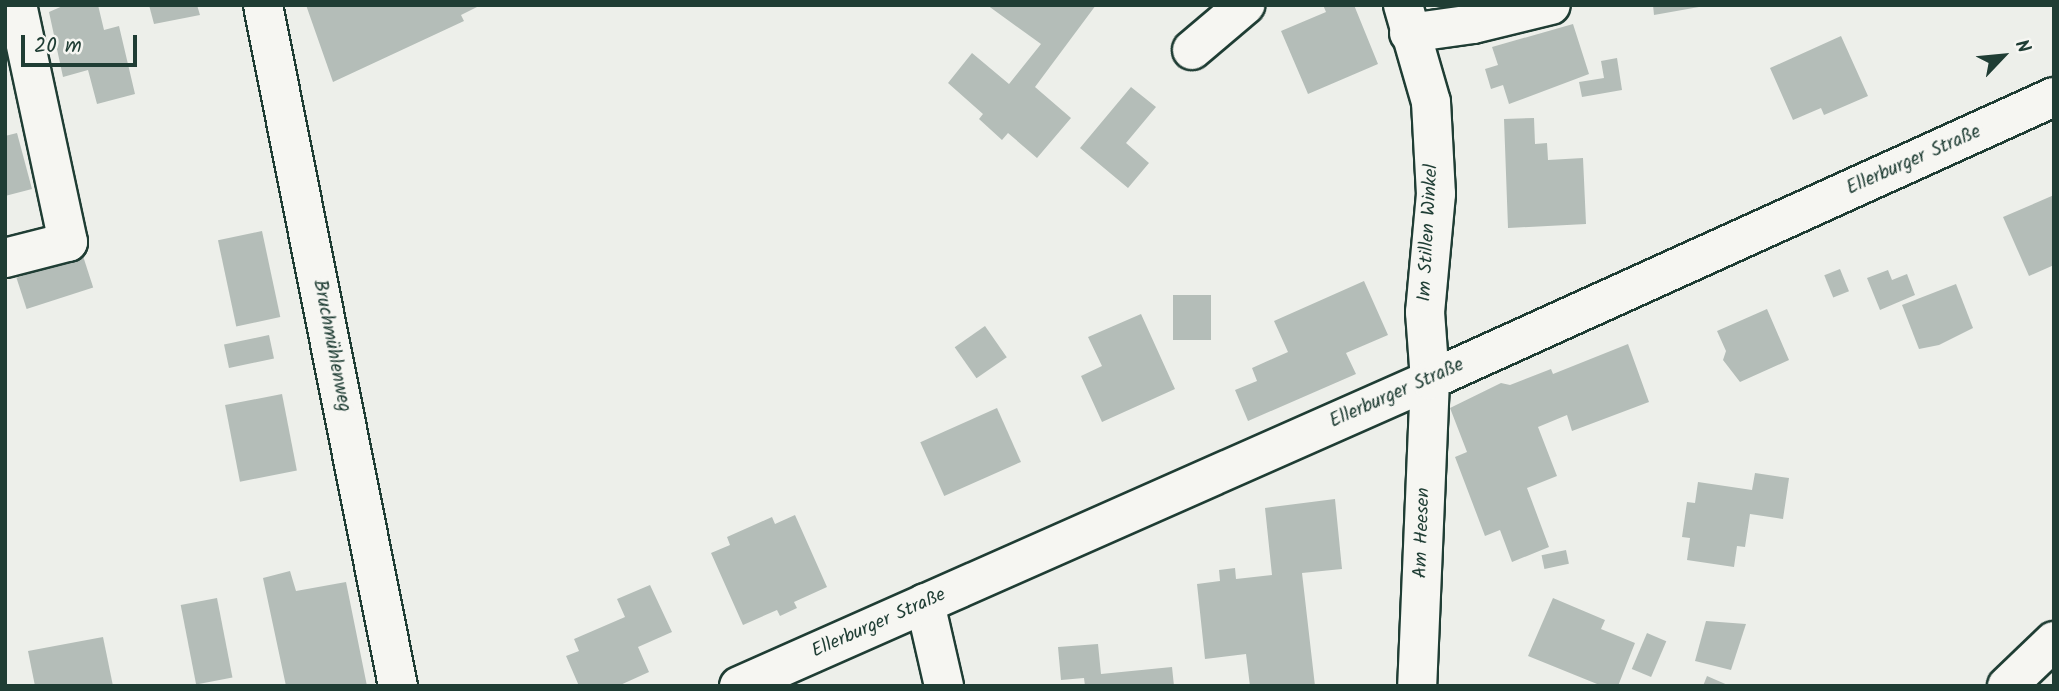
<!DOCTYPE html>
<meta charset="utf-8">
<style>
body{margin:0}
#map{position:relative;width:2059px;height:691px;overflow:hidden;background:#edefea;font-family:Kalam,sans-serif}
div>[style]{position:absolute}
.building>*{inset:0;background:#b4bdb8;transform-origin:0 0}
.roads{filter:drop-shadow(2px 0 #1f3d34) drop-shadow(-2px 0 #1f3d34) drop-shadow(0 2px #1f3d34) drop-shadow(0 -2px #1f3d34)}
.minor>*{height:38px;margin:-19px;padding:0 19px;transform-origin:19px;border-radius:19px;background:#f6f6f2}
span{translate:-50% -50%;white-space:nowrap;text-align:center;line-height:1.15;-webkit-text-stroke:7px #f6f6f2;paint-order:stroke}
.street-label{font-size:19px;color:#1f3d34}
.frame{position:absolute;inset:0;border:7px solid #1f3d34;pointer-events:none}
.north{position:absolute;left:1968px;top:21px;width:70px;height:70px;-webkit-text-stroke:5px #f6f6f2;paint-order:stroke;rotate:64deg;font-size:19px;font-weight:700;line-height:28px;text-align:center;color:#1f3d34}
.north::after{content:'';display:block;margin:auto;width:24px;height:32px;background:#1f3d34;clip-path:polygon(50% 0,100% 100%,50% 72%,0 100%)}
.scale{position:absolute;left:21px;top:35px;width:116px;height:32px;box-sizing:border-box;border:4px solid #1f3d34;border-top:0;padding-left:9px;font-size:21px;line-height:24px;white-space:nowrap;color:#1f3d34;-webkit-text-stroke:5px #f6f6f2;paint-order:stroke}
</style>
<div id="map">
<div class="building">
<div style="clip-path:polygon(65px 5px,98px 5px,104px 30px,119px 26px,135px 94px,97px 104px,88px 70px,63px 77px,49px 12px)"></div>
<div style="clip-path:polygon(149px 5px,197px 5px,200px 15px,154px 24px)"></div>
<div style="clip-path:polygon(306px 5px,481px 5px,461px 15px,464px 21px,333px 82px)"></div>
<div style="clip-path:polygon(987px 5px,1096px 5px,1035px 87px,1071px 118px,1037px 158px,1008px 133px,1002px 140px,979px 119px,983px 114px,948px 83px,972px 53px,1009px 84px,1041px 44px)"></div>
<div style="clip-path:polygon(1323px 5px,1354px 5px,1378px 64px,1308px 94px,1281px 31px,1326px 12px)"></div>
<div style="clip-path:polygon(1653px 5px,1699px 5px,1699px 7px,1654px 15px)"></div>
<div style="clip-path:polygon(1573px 24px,1589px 74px,1509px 104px,1503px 85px,1491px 89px,1485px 69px,1498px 65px,1492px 47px)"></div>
<div style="clip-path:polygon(1841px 36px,1868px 96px,1824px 115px,1821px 108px,1793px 120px,1770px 68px)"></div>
<div style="clip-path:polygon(1617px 58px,1622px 90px,1582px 97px,1579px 82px,1604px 78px,1601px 61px)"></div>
<div style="clip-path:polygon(1131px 87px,1156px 107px,1126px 143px,1149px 163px,1128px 188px,1080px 148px)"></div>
<div style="clip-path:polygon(1534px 118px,1535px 144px,1547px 143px,1548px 160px,1583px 158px,1586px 224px,1508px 228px,1504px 119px)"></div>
<div style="clip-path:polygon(17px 133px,32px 189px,5px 196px,5px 136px)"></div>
<div style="clip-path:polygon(2054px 195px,2054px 265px,2029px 276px,2003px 217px)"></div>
<div style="left:262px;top:231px;width:88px;height:45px;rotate:78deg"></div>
<div style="left:83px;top:256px;width:33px;height:70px;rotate:72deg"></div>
<div style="left:1840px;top:269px;width:24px;height:17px;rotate:68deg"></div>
<div style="clip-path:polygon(1888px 270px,1892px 280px,1907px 274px,1915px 295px,1880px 310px,1867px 278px)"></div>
<div style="clip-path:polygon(1364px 281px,1388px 335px,1346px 353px,1356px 374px,1248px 421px,1235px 390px,1257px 381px,1252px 368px,1288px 352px,1274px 321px)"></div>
<div style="clip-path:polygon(1956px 284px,1973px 328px,1939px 345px,1919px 349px,1902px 305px)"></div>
<div style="left:1173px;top:295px;width:38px;height:45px"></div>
<div style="clip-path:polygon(1767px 309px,1789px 360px,1740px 382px,1723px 360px,1726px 351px,1717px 331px)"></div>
<div style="clip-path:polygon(1141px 314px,1175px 389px,1102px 422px,1081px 376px,1102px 366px,1088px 337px)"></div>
<div style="left:985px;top:326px;width:38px;height:37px;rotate:55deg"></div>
<div style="left:269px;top:335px;width:24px;height:46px;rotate:78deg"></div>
<div style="clip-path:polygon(1628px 344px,1649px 402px,1572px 431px,1567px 415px,1538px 427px,1557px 476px,1527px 488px,1549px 547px,1512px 562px,1500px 530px,1485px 536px,1455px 457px,1467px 452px,1450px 408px,1501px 383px,1510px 385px,1551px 369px,1553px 374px)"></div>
<div style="left:282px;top:394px;width:78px;height:58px;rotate:79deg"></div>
<div style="left:997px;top:408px;width:59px;height:84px;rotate:66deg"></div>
<div style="clip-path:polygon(1755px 473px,1789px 478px,1783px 519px,1750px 514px,1745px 547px,1737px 546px,1734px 567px,1687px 560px,1690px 538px,1682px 537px,1687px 502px,1695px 503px,1698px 482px,1752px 490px)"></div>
<div style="clip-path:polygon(1335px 499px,1342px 569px,1302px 573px,1315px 686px,1250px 686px,1246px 654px,1205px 659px,1197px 584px,1220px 581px,1219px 570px,1235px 568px,1236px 579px,1272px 575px,1265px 508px)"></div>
<div style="clip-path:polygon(795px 515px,827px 587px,794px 602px,797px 608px,780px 616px,777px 610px,743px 625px,711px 553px,730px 545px,727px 537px,772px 517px,775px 524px)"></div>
<div style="left:1566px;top:550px;width:14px;height:25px;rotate:78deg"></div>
<div style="clip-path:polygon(290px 571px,296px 591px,346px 582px,367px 686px,286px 686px,263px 578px)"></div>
<div style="clip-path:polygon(650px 585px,672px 632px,638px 647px,649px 672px,618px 686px,579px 686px,566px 656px,579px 651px,574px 639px,625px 617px,617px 599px)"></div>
<div style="left:217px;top:598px;width:81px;height:37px;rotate:79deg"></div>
<div style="clip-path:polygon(1553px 598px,1605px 620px,1601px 629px,1635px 643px,1618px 686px,1602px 686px,1528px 656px)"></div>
<div style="clip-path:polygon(1706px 621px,1746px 624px,1731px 670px,1695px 661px)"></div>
<div style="left:1647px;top:633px;width:21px;height:39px;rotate:23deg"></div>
<div style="clip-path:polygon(103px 637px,113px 686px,35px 686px,28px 651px)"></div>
<div style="clip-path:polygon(1098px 644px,1101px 674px,1172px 667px,1174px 686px,1085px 686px,1084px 678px,1061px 680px,1058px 647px)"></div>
<div style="clip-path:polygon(1707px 676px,1730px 686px,1703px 686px)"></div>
</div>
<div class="roads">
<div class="minor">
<div style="left:263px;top:5px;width:694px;rotate:78.79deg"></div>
<div style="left:1403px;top:5px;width:101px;rotate:73.9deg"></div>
<div style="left:1431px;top:102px;width:92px;rotate:86.9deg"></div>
<div style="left:1436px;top:194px;width:119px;rotate:95.3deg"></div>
<div style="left:1425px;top:312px;width:68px;rotate:85.8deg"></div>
<div style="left:1430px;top:380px;width:306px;rotate:92.4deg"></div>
<div style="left:1409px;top:33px;width:65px;rotate:-8deg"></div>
<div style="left:1473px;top:24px;width:80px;rotate:-13.7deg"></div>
<div style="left:1192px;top:50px;width:70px;rotate:-40.3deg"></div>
<div style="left:5px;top:258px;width:65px;rotate:-14.3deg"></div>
<div style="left:68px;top:242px;width:242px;rotate:-102.1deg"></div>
<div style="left:925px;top:603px;width:85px;rotate:77.1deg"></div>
<div style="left:739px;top:686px;width:756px;rotate:-23.89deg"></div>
<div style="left:1430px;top:380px;width:685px;rotate:-24.4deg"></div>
<div style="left:2007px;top:686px;width:65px;rotate:-43.8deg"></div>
</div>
</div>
<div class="street-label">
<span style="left:1914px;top:161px;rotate:-24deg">Ellerburger Straße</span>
<span style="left:1429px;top:233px;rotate:-87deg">Im Stillen Winkel</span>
<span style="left:331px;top:346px;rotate:79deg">Bruchmühlenweg</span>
<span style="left:1397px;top:394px;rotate:-24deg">Ellerburger Straße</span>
<span style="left:1423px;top:533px;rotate:-88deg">Am Heesen</span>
<span style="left:879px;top:624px;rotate:-24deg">Ellerburger Straße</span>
</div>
<div class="frame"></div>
<div class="north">N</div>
<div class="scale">20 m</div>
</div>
